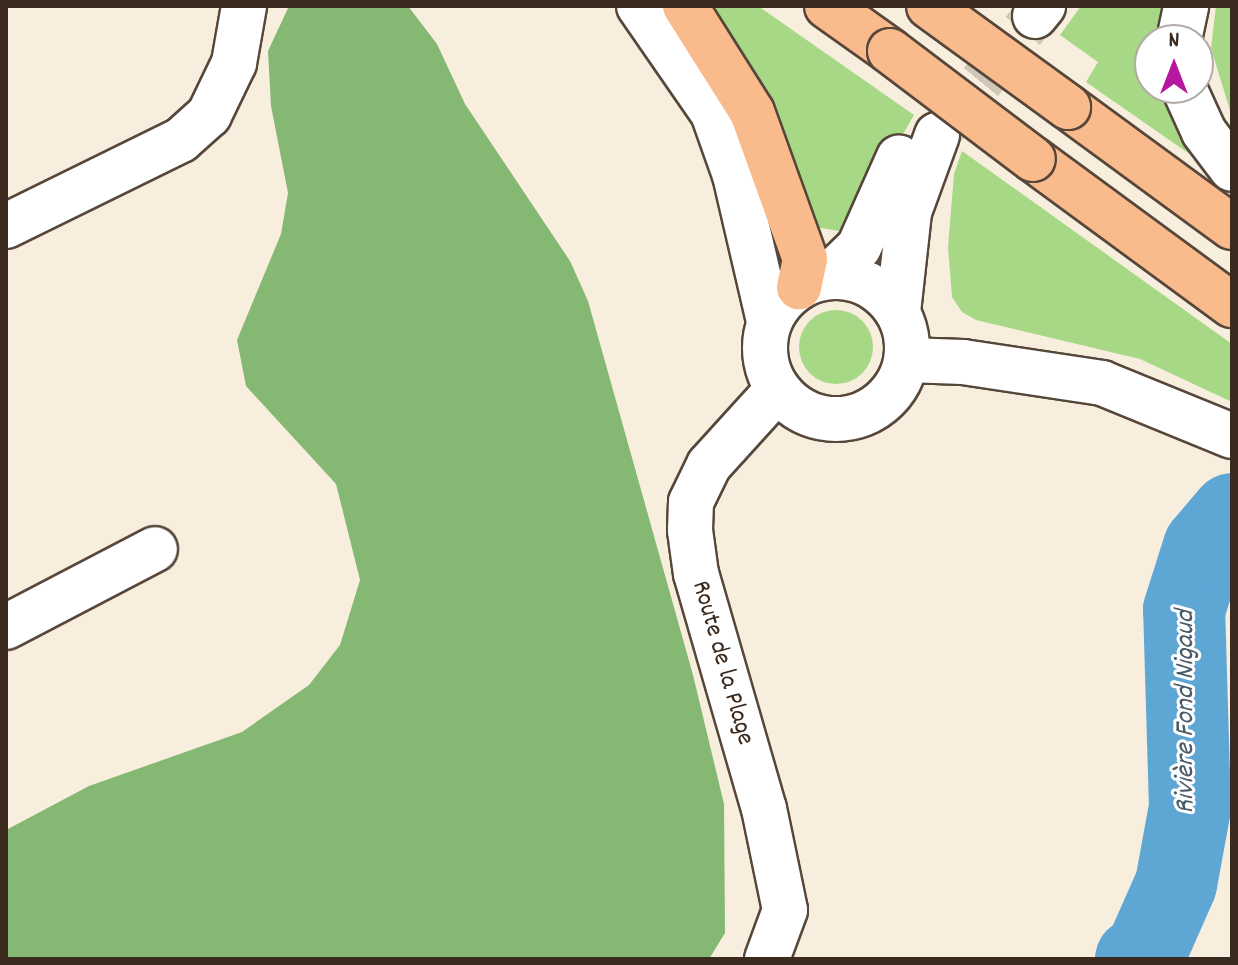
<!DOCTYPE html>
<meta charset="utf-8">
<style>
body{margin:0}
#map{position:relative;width:1238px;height:965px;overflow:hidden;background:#f7eede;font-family:Dekko,sans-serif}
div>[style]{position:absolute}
.green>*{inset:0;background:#a7d886}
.round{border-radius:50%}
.forest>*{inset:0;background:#85b873}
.river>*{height:82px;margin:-41px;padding:0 41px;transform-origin:41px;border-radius:41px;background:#5ea7d5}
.minor-tunnel>*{height:44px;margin-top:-22px;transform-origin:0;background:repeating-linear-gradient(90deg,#d1c7b8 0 44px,transparent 0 66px)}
.roads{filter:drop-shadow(2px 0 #57473b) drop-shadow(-2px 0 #57473b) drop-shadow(0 2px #57473b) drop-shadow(0 -2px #57473b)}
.minor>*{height:44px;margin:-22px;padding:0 22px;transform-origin:22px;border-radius:22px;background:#fff}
.minor>.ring{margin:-22px;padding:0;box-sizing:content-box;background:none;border:44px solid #fff;border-radius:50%}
.major>*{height:44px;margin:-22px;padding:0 22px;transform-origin:22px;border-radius:22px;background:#fabb8c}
.bridges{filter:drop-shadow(2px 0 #57473b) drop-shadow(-2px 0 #57473b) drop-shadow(0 2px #57473b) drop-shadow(0 -2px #57473b)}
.major-bridge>*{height:44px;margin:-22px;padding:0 22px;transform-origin:22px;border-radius:22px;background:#fabb8c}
span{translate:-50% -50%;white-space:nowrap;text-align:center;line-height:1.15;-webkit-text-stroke:6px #fff;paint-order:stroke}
.street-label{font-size:26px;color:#3b2a1e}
.water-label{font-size:28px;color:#495c67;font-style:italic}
.frame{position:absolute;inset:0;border:8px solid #3b2a1e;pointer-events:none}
.north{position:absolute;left:1134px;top:24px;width:80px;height:80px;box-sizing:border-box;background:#fff;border:2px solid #b1aaa5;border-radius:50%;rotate:0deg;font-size:22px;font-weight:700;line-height:32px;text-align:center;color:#3b2a1e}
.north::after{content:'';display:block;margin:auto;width:28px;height:36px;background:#b5179e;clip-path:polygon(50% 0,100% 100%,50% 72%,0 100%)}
</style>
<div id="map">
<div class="green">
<div style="clip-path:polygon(706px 6px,758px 6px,914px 115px,856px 215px,839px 231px,809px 226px)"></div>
<div style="clip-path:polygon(1081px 6px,1167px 6px,1160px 40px,1150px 40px,1150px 88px,1167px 88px,1211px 169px,1086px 82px,1098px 62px,1060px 35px)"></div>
<div style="clip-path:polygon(1216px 6px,1232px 6px,1232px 117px,1211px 48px)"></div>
<div style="clip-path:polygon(962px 151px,1232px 344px,1232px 402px,1140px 359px,976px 320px,962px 312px,952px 297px,948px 247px,954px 174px)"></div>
<div class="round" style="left:799px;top:310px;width:74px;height:74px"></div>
</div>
<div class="forest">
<div style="clip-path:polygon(289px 6px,408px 6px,437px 44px,465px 104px,570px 261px,588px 301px,693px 675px,724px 804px,725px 933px,709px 959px,6px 959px,6px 830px,89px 786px,242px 732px,309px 685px,340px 645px,360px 580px,336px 484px,246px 386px,237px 340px,281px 234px,288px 193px,271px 106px,268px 51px)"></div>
</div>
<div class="river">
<div style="left:1136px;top:959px;width:12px;rotate:-35deg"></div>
<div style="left:1146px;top:952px;width:74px;rotate:-66.2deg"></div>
<div style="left:1176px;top:884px;width:77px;rotate:-79.6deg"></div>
<div style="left:1190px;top:808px;width:198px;rotate:-91.7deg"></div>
<div style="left:1184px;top:610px;width:66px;rotate:-72.4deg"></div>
<div style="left:1204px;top:547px;width:43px;rotate:-49.7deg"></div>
</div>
<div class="minor-tunnel">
<div style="left:939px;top:133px;width:151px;rotate:-50.6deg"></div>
</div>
<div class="roads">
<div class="minor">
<div style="left:639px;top:6px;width:130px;rotate:55.3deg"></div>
<div style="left:713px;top:113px;width:66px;rotate:70.5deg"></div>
<div style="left:735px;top:175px;width:150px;rotate:76.9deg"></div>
<div style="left:1035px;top:16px;width:13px;rotate:-51deg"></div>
<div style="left:1179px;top:40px;width:35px;rotate:-78deg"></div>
<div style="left:1184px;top:88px;width:48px;rotate:65.6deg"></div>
<div style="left:1204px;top:132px;width:46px;rotate:52.9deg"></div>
<div style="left:6px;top:226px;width:195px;rotate:-26.2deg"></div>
<div style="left:181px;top:140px;width:38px;rotate:-42deg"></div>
<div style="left:209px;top:115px;width:58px;rotate:-64.3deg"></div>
<div style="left:234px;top:63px;width:58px;rotate:-80deg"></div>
<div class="ring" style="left:765px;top:277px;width:98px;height:98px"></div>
<div style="left:828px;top:277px;width:43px;rotate:-44.1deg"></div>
<div style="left:859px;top:247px;width:98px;rotate:-66deg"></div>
<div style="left:898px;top:312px;width:101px;rotate:-83.7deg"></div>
<div style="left:909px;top:212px;width:82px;rotate:-70deg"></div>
<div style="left:907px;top:360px;width:56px;rotate:2deg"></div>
<div style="left:963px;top:362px;width:141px;rotate:8.6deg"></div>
<div style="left:1102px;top:383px;width:140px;rotate:22.2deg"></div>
<div style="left:6px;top:627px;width:168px;rotate:-27.6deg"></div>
<div style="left:767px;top:959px;width:52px;rotate:-69.8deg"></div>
<div style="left:785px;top:910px;width:103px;rotate:-101.7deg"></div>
<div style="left:764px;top:809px;width:245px;rotate:-106.1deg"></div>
<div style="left:696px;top:574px;width:44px;rotate:-97.8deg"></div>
<div style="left:690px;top:530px;width:28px;rotate:-88deg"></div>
<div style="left:691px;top:502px;width:41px;rotate:-64.1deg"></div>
<div style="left:709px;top:465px;width:101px;rotate:-47.8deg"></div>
</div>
<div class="major">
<div style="left:685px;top:6px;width:125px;rotate:57.7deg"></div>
<div style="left:752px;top:112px;width:156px;rotate:70.2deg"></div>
<div style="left:805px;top:259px;width:29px;rotate:102deg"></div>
<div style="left:827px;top:6px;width:77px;rotate:35.5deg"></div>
<div style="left:1068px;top:107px;width:203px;rotate:36.2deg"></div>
<div style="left:1033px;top:159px;width:247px;rotate:36.3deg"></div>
</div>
</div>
<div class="bridges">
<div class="major-bridge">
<div style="left:929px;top:6px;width:172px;rotate:36deg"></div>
<div style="left:890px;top:51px;width:179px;rotate:37.1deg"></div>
</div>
</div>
<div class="street-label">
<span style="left:722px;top:663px;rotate:74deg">Route de la Plage</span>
</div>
<div class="water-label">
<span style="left:1187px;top:712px;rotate:-90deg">Rivière Fond Nigaud</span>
</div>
<div class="frame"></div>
<div class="north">N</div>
</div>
